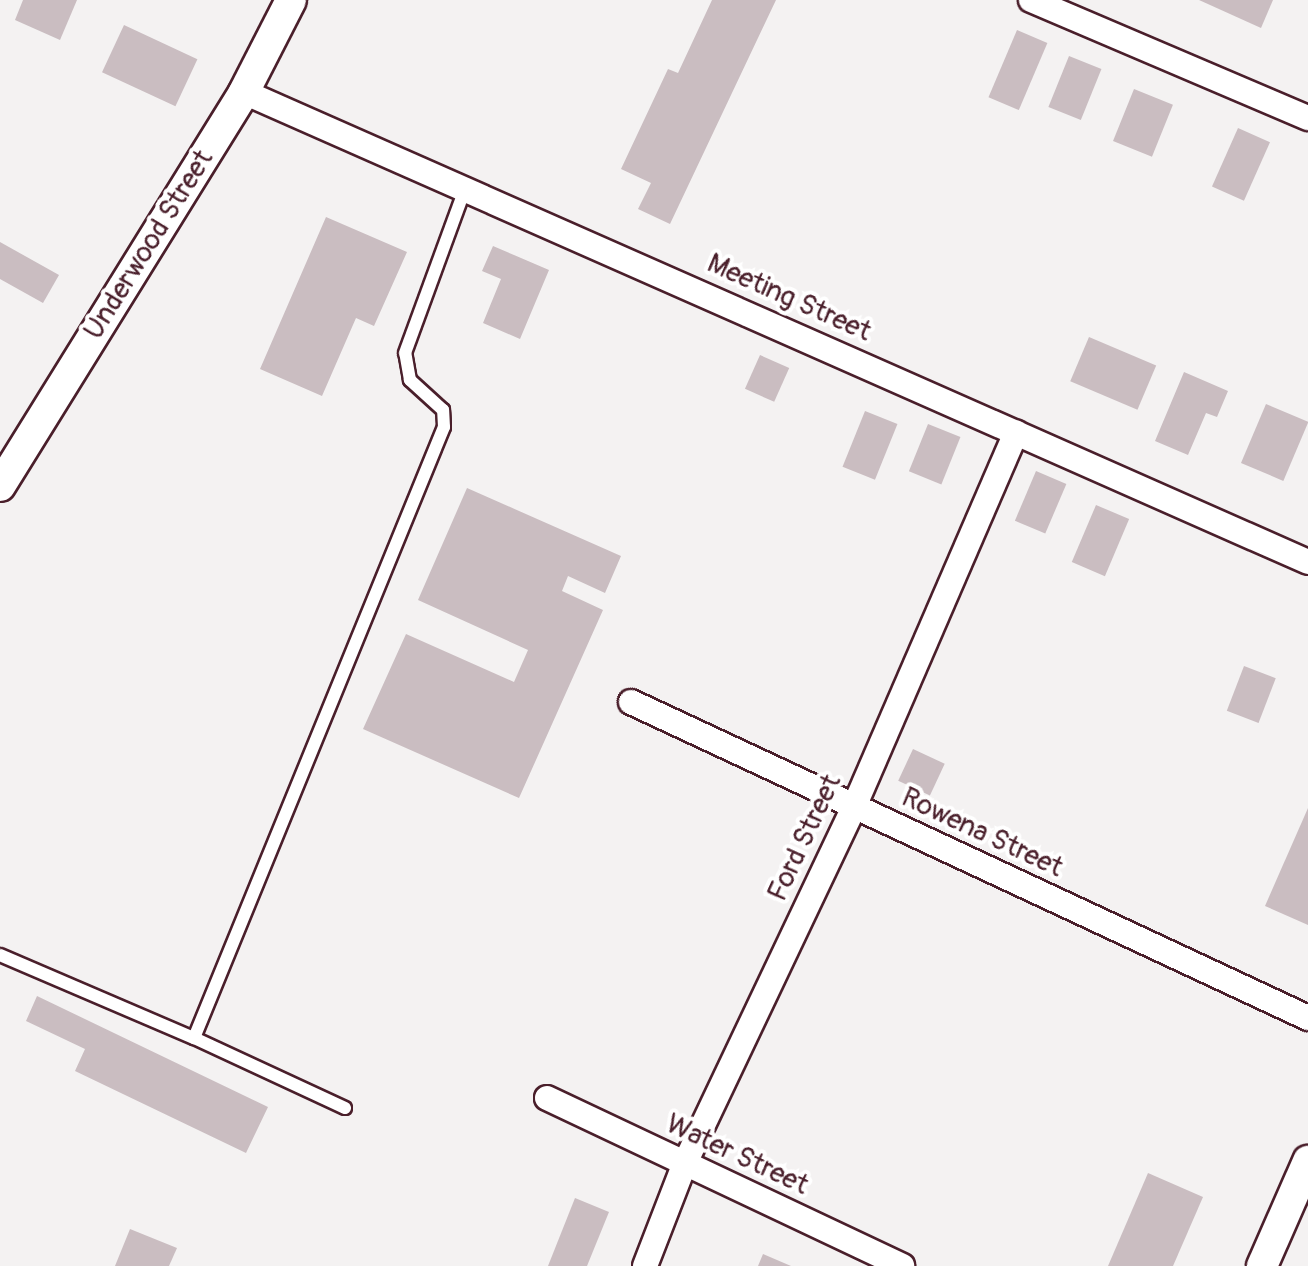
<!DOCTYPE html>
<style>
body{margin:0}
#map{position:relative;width:1308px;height:1266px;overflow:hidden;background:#f4f2f2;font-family:Pangolin,sans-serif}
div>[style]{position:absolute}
.building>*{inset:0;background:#cabdc1;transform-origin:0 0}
.roads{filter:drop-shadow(2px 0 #4a1f2b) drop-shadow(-2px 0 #4a1f2b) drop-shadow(0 2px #4a1f2b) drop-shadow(0 -2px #4a1f2b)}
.service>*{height:12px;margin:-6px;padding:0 6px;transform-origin:6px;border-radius:6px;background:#fff}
.minor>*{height:24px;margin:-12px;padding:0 12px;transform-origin:12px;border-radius:12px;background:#fff}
.tertiary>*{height:30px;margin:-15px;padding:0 15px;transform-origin:15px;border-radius:15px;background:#fff}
span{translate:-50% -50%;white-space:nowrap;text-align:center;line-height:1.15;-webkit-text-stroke:8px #fff;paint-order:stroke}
.street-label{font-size:28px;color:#4a1f2b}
</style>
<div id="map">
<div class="building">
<div style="clip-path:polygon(23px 0,77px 0,60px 40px,15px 20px)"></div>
<div style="clip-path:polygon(712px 0,776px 0,670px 224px,638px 209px,651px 183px,621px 169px,668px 69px,678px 73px)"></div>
<div style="clip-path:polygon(1199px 0,1273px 0,1261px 28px)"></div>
<div style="left:124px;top:25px;width:81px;height:52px;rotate:25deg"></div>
<div style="left:1017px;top:30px;width:33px;height:73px;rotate:23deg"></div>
<div style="left:1069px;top:56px;width:35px;height:55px;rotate:22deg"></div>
<div style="left:1134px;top:89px;width:42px;height:56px;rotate:22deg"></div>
<div style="left:1238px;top:128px;width:35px;height:64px;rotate:24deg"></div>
<div style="clip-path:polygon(326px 217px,407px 252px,374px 326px,356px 318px,322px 396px,260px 369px)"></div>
<div style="clip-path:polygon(0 242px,59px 275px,43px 303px,0 279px)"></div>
<div style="clip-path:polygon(493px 246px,549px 270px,520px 339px,483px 323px,501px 279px,482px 271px)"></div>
<div style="left:1089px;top:337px;width:73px;height:48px;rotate:23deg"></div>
<div style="left:760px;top:355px;width:32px;height:37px;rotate:24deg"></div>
<div style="clip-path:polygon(1184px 372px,1228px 391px,1217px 417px,1206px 413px,1188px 455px,1155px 441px)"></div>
<div style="left:1266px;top:404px;width:46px;height:64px;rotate:23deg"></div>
<div style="left:865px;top:411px;width:35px;height:60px;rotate:22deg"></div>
<div style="left:928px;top:424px;width:35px;height:51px;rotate:22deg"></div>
<div style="left:1036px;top:471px;width:33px;height:54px;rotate:23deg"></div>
<div style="clip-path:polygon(467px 488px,621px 556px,605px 593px,568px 576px,562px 591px,603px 610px,519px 798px,363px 729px,406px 634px,514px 682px,528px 650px,418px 600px)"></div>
<div style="left:1096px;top:505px;width:36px;height:62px;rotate:23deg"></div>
<div style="left:1244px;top:666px;width:34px;height:48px;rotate:21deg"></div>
<div style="left:913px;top:749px;width:35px;height:35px;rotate:25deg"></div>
<div style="clip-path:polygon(1308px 808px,1308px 925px,1265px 906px)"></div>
<div style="clip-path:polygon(37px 996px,268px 1107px,246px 1153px,75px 1071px,85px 1049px,26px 1021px)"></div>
<div style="clip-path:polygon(1148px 1173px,1203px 1197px,1173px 1266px,1108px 1266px)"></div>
<div style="clip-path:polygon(575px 1198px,609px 1212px,587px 1266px,548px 1266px)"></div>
<div style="clip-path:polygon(130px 1229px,177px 1248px,169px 1266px,115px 1266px)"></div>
<div style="clip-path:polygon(763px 1254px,791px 1266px,758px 1266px)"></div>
</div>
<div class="roads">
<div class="service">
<div style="left:0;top:955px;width:211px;rotate:23.2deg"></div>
<div style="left:345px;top:1108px;width:166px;rotate:-155.1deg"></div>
<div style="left:194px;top:1038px;width:660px;rotate:-67.75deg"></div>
<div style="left:444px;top:427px;width:17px;rotate:-93deg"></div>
<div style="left:443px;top:410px;width:45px;rotate:-137.7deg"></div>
<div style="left:410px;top:380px;width:27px;rotate:-100deg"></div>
<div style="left:405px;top:353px;width:175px;rotate:-69.9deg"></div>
</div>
<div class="minor">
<div style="left:1031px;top:0;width:301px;rotate:23.1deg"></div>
<div style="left:244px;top:92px;width:1163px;rotate:23.83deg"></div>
<div style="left:631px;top:702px;width:747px;rotate:25.02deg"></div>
<div style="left:547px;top:1098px;width:393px;rotate:25.3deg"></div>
<div style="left:645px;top:1266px;width:110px;rotate:-68.8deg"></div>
<div style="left:685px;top:1163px;width:394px;rotate:-64.6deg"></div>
<div style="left:854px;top:807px;width:408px;rotate:-66.6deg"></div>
</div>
<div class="tertiary">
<div style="left:0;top:486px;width:463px;rotate:-58.2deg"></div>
<div style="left:244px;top:92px;width:103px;rotate:-62.9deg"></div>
<div style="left:1262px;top:1266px;width:115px;rotate:-66.3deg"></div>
</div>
</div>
<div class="street-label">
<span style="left:149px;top:245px;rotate:-58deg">Underwood Street</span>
<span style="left:789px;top:298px;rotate:24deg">Meeting Street</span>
<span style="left:982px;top:833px;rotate:25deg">Rowena Street</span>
<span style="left:805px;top:838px;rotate:-65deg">Ford Street</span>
<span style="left:737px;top:1155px;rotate:25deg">Water Street</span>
</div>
</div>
